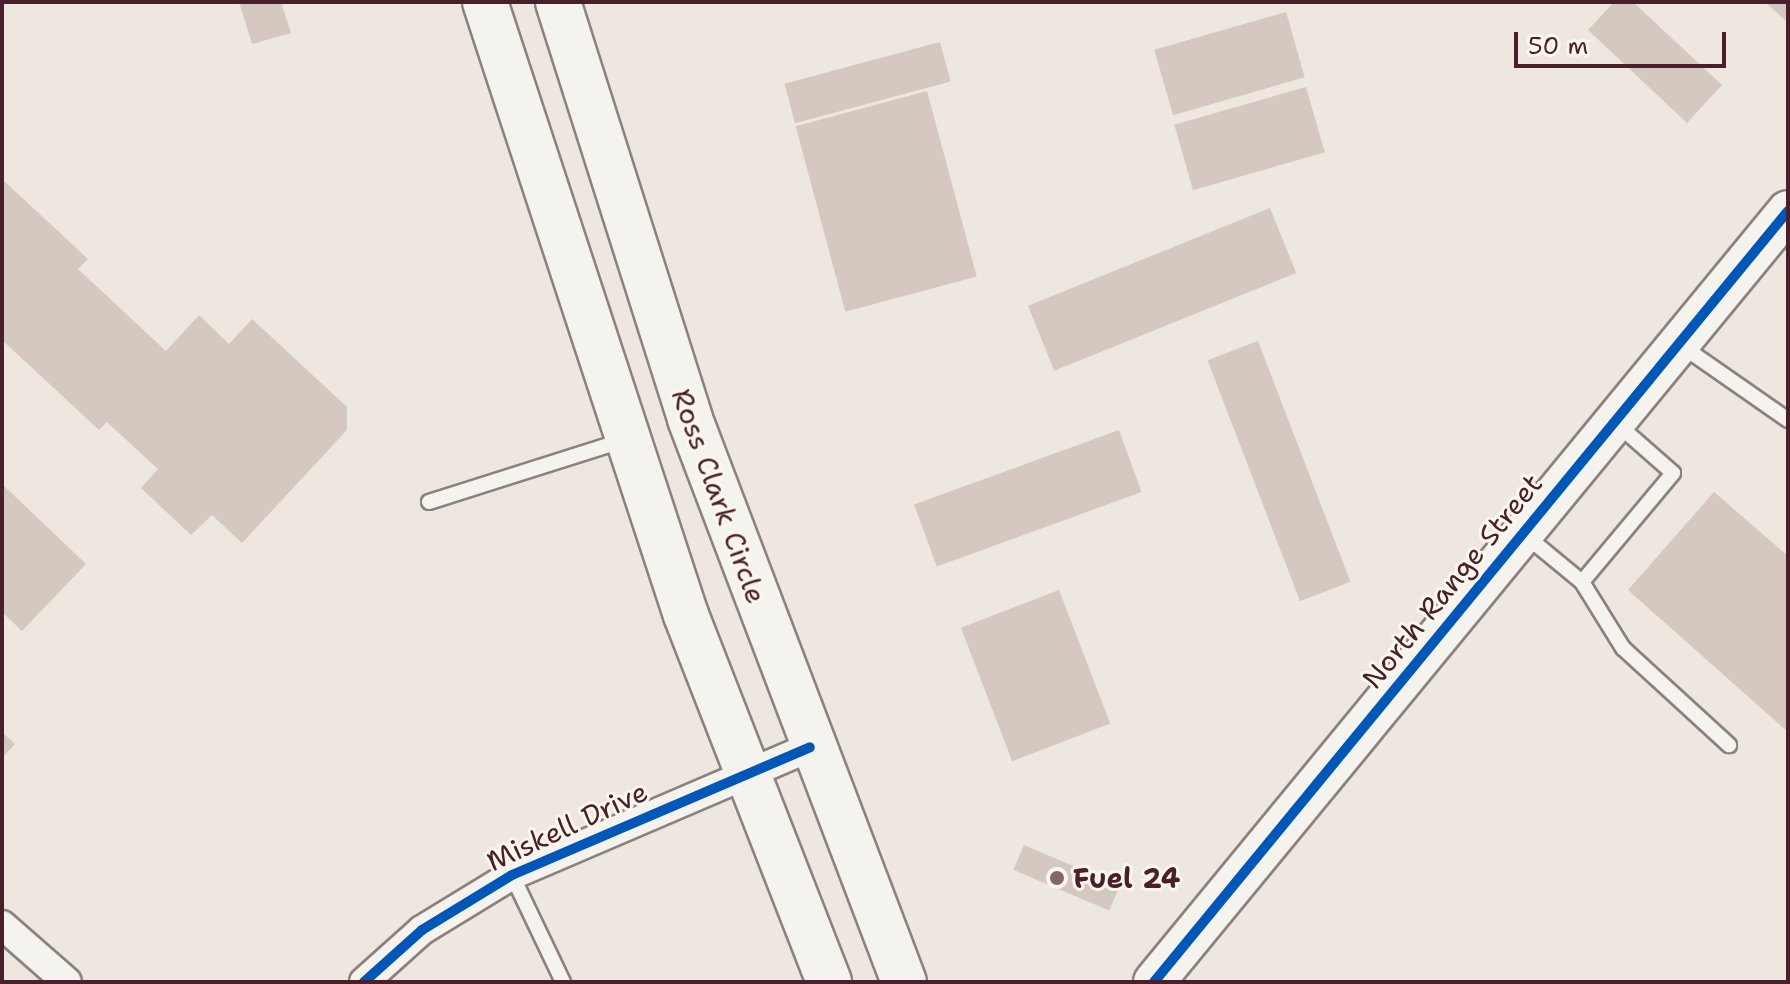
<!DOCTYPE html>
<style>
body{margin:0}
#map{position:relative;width:1790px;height:984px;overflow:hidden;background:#eee7df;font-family:"Shantell Sans",sans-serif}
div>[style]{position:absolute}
.building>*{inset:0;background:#d5c8c0;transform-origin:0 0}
.roads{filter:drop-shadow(2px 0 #8c817f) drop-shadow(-2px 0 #8c817f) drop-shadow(0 2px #8c817f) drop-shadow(0 -2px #8c817f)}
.lane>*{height:14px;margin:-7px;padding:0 7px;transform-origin:7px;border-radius:7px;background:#f5f3ee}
.street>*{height:28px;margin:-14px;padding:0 14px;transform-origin:14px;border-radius:14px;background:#f5f3ee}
.secondary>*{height:40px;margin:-20px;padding:0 20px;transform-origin:20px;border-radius:20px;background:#f5f3ee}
.highway>*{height:44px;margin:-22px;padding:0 22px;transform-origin:22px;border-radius:22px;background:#f5f3ee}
.cycleway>*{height:10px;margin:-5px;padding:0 5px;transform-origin:5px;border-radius:5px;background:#0057b8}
.dots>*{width:22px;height:22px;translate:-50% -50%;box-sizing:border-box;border:4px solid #fbf7ec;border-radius:50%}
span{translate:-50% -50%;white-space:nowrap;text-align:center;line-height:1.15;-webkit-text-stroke:6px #fbf7ec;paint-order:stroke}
.street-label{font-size:28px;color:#4a1f2b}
.poi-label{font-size:28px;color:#4a1f2b;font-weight:700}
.left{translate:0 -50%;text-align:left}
.frame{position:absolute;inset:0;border:4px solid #4a1f2b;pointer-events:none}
.scale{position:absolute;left:1514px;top:32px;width:212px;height:36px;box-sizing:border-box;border:4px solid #4a1f2b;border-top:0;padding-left:10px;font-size:24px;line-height:28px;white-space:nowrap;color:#4a1f2b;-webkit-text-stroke:6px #fbf7ec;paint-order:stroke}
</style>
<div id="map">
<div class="building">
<div style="clip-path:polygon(239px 2px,281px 2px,291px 33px,252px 44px)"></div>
<div style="clip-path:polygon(1614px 2px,1633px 2px,1722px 85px,1687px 123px,1588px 30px)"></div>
<div style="clip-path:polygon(1765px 2px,1788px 2px,1788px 17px,1785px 20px)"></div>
<div style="left:1286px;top:12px;width:68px;height:137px;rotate:74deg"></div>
<div style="left:940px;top:42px;width:41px;height:161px;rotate:75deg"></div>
<div style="left:1306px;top:87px;width:68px;height:137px;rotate:74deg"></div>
<div style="left:927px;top:91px;width:192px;height:136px;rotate:75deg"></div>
<div style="clip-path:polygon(2px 179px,88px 259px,78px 269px,166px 351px,199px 315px,229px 344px,252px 319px,347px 407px,347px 430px,242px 543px,212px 515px,191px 535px,141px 488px,158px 469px,107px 422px,99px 430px,2px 340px)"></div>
<div style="left:1270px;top:208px;width:70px;height:261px;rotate:68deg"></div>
<div style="left:1258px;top:341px;width:258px;height:54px;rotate:69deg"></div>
<div style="left:1119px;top:430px;width:66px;height:218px;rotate:70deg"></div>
<div style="clip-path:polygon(2px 484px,86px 564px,22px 631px,2px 612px)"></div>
<div style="clip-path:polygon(1714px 492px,1788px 556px,1788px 732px,1628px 590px)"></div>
<div style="left:1059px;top:590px;width:143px;height:105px;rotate:69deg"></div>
<div style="clip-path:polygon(2px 732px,15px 744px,2px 758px)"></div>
<div style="left:1024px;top:845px;width:104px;height:27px;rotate:23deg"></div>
</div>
<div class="roads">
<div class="lane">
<div style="left:1679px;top:344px;width:133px;rotate:34.9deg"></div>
<div style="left:429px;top:502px;width:206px;rotate:-17.6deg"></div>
<div style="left:1525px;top:535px;width:74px;rotate:39.5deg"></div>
<div style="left:1582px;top:582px;width:78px;rotate:58.2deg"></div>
<div style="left:1623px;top:648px;width:144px;rotate:42.5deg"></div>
<div style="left:1582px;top:582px;width:142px;rotate:-50.1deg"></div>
<div style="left:1673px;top:473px;width:77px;rotate:-138.7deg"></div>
<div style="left:512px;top:875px;width:119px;rotate:64.5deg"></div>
</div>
<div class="street">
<div style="left:2px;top:925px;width:86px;rotate:41.2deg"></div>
<div style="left:364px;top:982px;width:78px;rotate:-41.9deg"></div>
<div style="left:422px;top:930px;width:105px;rotate:-31.4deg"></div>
<div style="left:512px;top:875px;width:324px;rotate:-23.2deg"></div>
</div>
<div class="secondary">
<div style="left:1154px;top:982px;width:998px;rotate:-50.57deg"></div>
</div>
<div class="highway">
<div style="left:485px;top:2px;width:645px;rotate:71.85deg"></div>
<div style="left:686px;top:615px;width:394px;rotate:68.7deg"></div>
<div style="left:558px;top:2px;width:437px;rotate:72.4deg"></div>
<div style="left:690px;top:419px;width:602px;rotate:69.19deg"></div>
</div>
</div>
<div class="cycleway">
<div style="left:364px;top:982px;width:78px;rotate:-41.9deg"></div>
<div style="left:422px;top:930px;width:105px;rotate:-31.4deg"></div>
<div style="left:512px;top:875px;width:324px;rotate:-23.2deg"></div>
<div style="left:1154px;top:982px;width:998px;rotate:-50.57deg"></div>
</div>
<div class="dots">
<div style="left:1057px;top:878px;background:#83656a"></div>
</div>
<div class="street-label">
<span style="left:719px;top:496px;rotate:70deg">Ross Clark Circle</span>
<span style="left:1452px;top:581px;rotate:-51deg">North Range Street</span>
<span style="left:567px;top:826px;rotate:-25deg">Miskell Drive</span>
</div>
<div class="poi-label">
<span class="left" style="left:1073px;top:878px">Fuel 24</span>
</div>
<div class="frame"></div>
<div class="scale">50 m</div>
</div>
